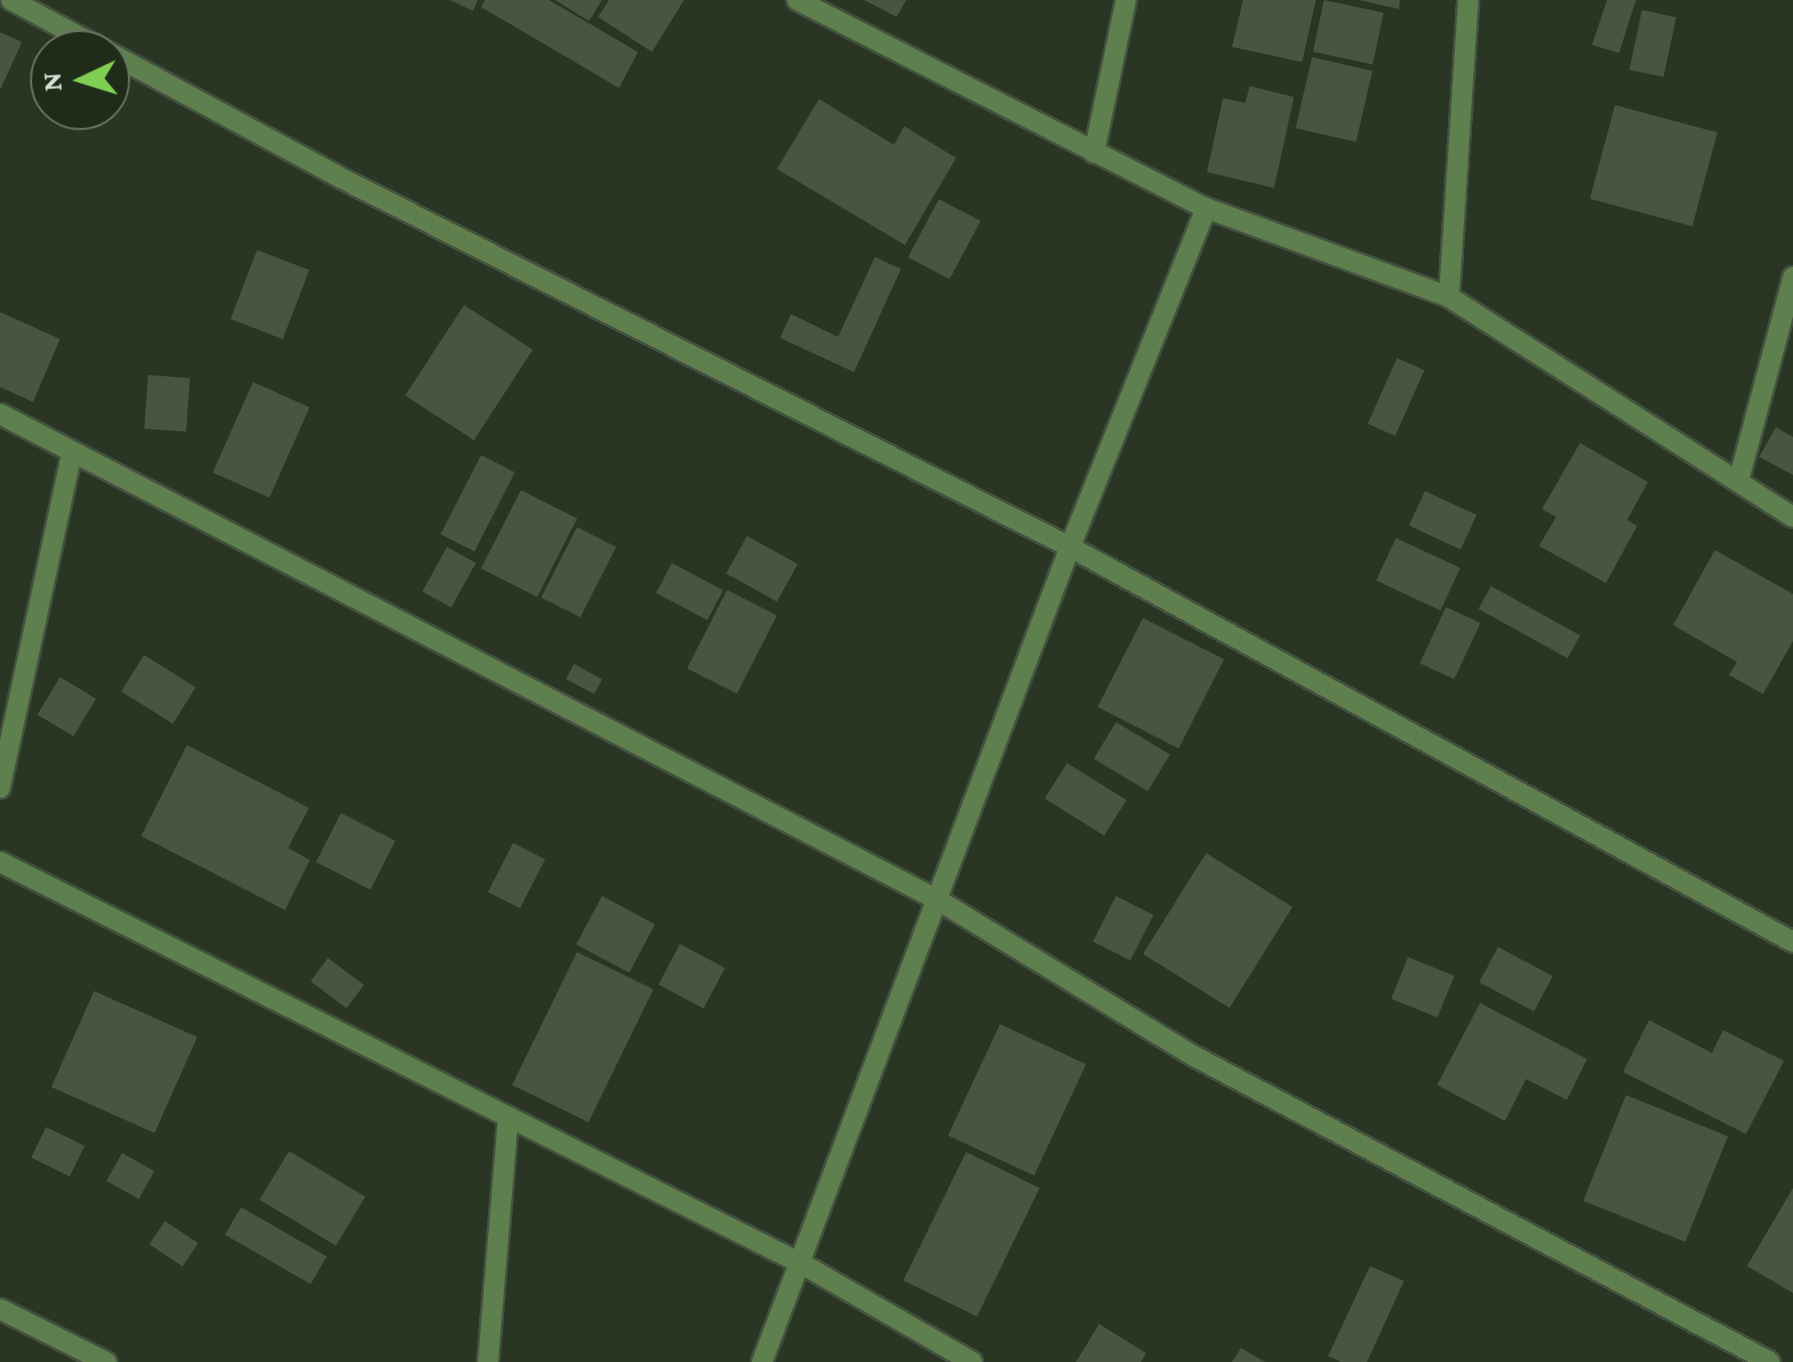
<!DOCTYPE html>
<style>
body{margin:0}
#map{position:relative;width:1793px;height:1362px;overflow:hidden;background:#293623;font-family:"Crimson Pro",serif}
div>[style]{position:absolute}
.building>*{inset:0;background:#475541;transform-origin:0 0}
.roads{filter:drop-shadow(2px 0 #45513f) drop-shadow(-2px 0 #45513f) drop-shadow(0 2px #45513f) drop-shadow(0 -2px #45513f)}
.street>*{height:20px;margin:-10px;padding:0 10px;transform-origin:10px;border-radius:10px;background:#5e7f4e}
span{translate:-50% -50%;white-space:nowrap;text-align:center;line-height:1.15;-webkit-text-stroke:8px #1f2c19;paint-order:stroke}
.north{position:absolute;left:30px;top:30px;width:100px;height:100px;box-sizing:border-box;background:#1f2c19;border:2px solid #697464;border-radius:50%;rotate:266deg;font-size:28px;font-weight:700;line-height:40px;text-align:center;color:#d8e1d4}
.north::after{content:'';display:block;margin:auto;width:35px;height:45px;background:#7fd052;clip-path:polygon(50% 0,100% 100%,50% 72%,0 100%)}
</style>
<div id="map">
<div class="building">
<div style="clip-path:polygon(450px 0,478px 0,473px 11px)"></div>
<div style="clip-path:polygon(485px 0,549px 0,638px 52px,619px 88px,481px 7px)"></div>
<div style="clip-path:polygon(555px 0,602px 0,589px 21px)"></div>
<div style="clip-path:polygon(609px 0,684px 0,652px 52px,598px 17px)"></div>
<div style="clip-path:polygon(864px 0,906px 0,897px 17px)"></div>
<div style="clip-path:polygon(1243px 0,1316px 0,1302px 62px,1232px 47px)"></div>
<div style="left:1324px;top:0;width:61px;height:53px;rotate:12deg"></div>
<div style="clip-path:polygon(1359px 0,1400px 0,1399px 9px)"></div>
<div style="clip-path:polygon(1607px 0,1636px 0,1619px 53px,1592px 45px)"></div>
<div style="left:1642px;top:10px;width:35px;height:61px;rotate:12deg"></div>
<div style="clip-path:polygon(0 32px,22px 42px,0 90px)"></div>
<div style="left:1312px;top:57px;width:62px;height:73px;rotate:13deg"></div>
<div style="clip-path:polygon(1250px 86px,1294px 97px,1274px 188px,1207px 172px,1223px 98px,1245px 103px)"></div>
<div style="clip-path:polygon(819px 99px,894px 145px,904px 126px,956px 158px,905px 245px,777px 169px)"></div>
<div style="left:1615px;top:105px;width:106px;height:97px;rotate:15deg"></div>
<div style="left:939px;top:199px;width:47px;height:66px;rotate:28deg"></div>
<div style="left:257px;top:250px;width:56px;height:74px;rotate:21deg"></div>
<div style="clip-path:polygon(875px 257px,901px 269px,854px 372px,780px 338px,791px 314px,838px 337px)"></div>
<div style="left:464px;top:305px;width:82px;height:108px;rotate:33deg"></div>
<div style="clip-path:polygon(0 312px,60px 339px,33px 402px,0 387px)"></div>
<div style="left:1397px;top:358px;width:30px;height:72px;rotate:24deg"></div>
<div style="left:148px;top:375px;width:42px;height:54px;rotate:4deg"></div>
<div style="left:253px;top:382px;width:62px;height:99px;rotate:24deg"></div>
<div style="clip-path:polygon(1776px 427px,1793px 437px,1793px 475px,1759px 457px)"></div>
<div style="clip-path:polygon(1580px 443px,1648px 482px,1627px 520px,1637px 526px,1606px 583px,1539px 546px,1556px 517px,1542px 509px)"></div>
<div style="left:481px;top:455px;width:38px;height:89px;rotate:27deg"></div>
<div style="left:521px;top:490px;width:63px;height:88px;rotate:27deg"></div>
<div style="left:1425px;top:491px;width:57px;height:38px;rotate:25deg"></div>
<div style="left:577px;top:527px;width:44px;height:79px;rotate:27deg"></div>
<div style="left:747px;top:536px;width:58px;height:43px;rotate:29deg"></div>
<div style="left:1396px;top:538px;width:71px;height:47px;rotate:25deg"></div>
<div style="left:447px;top:547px;width:33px;height:51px;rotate:29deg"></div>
<div style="clip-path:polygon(1715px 550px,1793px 594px,1793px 641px,1763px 694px,1729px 675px,1737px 662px,1673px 625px)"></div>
<div style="left:672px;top:563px;width:58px;height:34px;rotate:28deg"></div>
<div style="left:1491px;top:586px;width:102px;height:26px;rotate:29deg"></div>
<div style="left:727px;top:590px;width:56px;height:88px;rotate:27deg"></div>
<div style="left:1446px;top:607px;width:38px;height:62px;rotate:25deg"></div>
<div style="left:1143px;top:618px;width:91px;height:100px;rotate:27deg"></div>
<div style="left:144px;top:655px;width:61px;height:43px;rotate:32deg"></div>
<div style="left:574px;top:664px;width:32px;height:17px;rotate:28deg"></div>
<div style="left:60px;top:677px;width:42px;height:44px;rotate:31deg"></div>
<div style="left:1116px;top:722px;width:63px;height:43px;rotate:31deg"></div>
<div style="clip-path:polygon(187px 745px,309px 808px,288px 848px,310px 860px,285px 910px,141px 836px)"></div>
<div style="left:1067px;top:763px;width:70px;height:42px;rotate:32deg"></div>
<div style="left:341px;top:813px;width:61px;height:55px;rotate:27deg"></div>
<div style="left:513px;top:843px;width:36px;height:55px;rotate:27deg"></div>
<div style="left:1206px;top:853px;width:102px;height:119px;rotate:32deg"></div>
<div style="left:602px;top:896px;width:60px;height:55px;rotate:28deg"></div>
<div style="left:1116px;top:896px;width:42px;height:51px;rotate:27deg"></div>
<div style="left:680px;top:944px;width:51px;height:46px;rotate:28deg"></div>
<div style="left:1498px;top:947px;width:62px;height:40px;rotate:28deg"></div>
<div style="left:577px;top:952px;width:85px;height:148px;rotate:26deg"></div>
<div style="left:1408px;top:957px;width:50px;height:45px;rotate:22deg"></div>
<div style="left:328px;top:958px;width:45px;height:29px;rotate:37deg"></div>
<div style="left:94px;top:991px;width:113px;height:105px;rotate:24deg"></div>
<div style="clip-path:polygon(1480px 1003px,1587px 1059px,1567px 1100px,1526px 1079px,1505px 1121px,1437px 1085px)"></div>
<div style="clip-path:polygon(1649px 1020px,1712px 1053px,1723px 1030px,1784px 1061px,1746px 1134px,1623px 1072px)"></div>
<div style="left:1000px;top:1024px;width:95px;height:123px;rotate:25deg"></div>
<div style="left:1626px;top:1095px;width:110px;height:114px;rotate:22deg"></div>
<div style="left:46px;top:1127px;width:43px;height:34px;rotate:26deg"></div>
<div style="left:289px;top:1151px;width:89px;height:57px;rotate:31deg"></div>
<div style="left:966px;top:1152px;width:82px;height:143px;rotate:26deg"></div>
<div style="left:122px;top:1153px;width:37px;height:32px;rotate:29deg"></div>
<div style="clip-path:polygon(1793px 1188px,1793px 1293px,1747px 1266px)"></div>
<div style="left:241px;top:1207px;width:99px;height:32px;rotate:30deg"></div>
<div style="left:165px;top:1221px;width:40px;height:28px;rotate:34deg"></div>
<div style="clip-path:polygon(1370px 1266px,1404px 1281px,1367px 1362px,1341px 1362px,1328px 1356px)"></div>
<div style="clip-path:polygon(1099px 1324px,1146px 1353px,1141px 1362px,1076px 1362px)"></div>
<div style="clip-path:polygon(1241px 1348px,1265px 1362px,1232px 1362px)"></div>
</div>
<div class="roads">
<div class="street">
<div style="left:11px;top:0;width:106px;rotate:28.3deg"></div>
<div style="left:797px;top:0;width:459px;rotate:27deg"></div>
<div style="left:1206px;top:208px;width:259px;rotate:20.1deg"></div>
<div style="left:1449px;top:297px;width:408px;rotate:32.6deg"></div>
<div style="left:110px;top:53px;width:263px;rotate:28.4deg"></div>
<div style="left:341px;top:178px;width:817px;rotate:26.85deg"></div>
<div style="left:1070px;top:547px;width:824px;rotate:28.65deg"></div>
<div style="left:1094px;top:153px;width:156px;rotate:-78.2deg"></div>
<div style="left:1449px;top:297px;width:298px;rotate:-86.3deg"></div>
<div style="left:0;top:414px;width:1056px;rotate:27.39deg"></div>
<div style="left:938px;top:900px;width:298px;rotate:31.4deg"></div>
<div style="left:1192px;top:1055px;width:654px;rotate:27.97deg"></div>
<div style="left:1739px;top:479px;width:209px;rotate:-75deg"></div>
<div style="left:0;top:788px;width:344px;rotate:-77.9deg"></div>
<div style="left:0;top:862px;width:899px;rotate:26.62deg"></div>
<div style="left:804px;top:1265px;width:194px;rotate:30deg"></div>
<div style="left:0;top:1309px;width:119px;rotate:26.6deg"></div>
<div style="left:488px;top:1362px;width:246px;rotate:-85.3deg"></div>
<div style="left:762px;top:1362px;width:871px;rotate:-69.3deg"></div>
<div style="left:1070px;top:547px;width:365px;rotate:-68.1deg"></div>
</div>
</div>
<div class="north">N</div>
</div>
